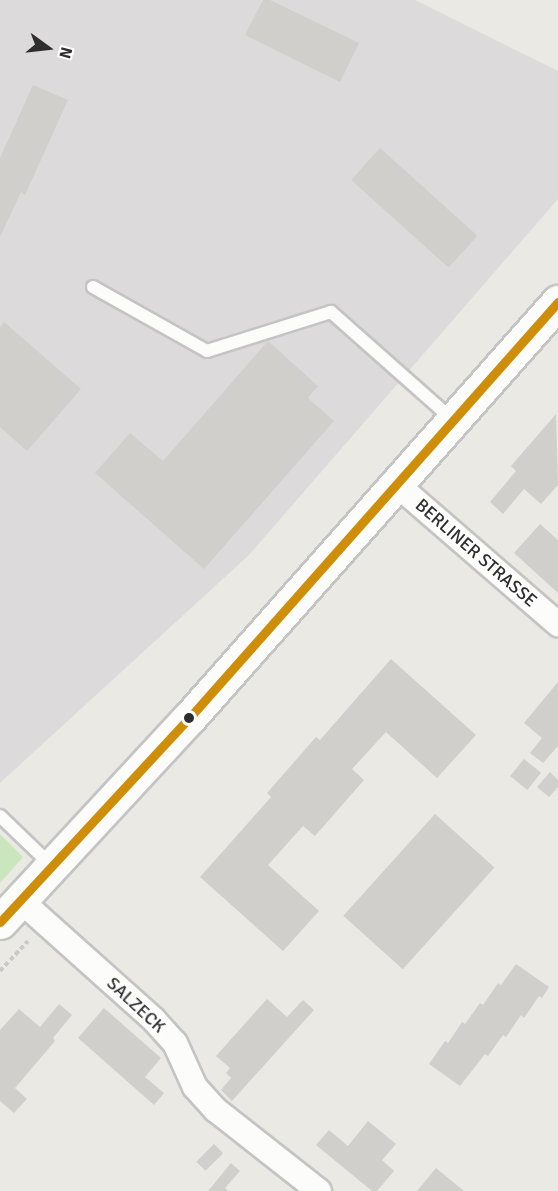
<!DOCTYPE html>
<style>
body{margin:0}
#map{position:relative;width:558px;height:1191px;overflow:hidden;background:#ebe9e4;font-family:Signika,sans-serif}
div>[style]{position:absolute}
.industrial>*{inset:0;background:#dcdadb}
.green>*{inset:0;background:#cae6be}
.building>*{inset:0;background:#d0cfcb;transform-origin:0 0}
.path>*{height:4px;margin-top:-2px;transform-origin:0;background:repeating-linear-gradient(90deg,#c9c9c8 0 4.5px,transparent 0 7.5px)}
.roads{filter:drop-shadow(2px 0 #c5c4c4) drop-shadow(-2px 0 #c5c4c4) drop-shadow(0 2px #c5c4c4) drop-shadow(0 -2px #c5c4c4)}
.service>*{height:12px;margin:-6px;padding:0 6px;transform-origin:6px;border-radius:6px;background:#fcfcfb}
.minor>*{height:24px;margin:-12px;padding:0 12px;transform-origin:12px;border-radius:12px;background:#fcfcfb}
.secondary>*{height:33px;margin:-16.5px;padding:0 16.5px;transform-origin:16.5px;border-radius:16.5px;background:#fcfcfb}
.bus-1>*{height:9px;margin:-4.5px;padding:0 4.5px;transform-origin:4.5px;border-radius:4.5px;background:#cf8e09}
.dots>*{width:16px;height:16px;translate:-50% -50%;box-sizing:border-box;border:3px solid #fff;border-radius:50%}
span{translate:-50% -50%;white-space:nowrap;text-align:center;line-height:1.15;-webkit-text-stroke:4.5px #fff;paint-order:stroke}
.street-label{font-size:18px;color:#2e2e2e}
.north{position:absolute;left:18px;top:18px;width:60px;height:60px;-webkit-text-stroke:4px #fff;paint-order:stroke;rotate:105deg;font-size:16px;font-weight:700;line-height:24px;text-align:center;color:#2e2e2e}
.north::after{content:'';display:block;margin:auto;width:21px;height:27px;background:#2e2e2e;clip-path:polygon(50% 0,100% 100%,50% 72%,0 100%)}
</style>
<div id="map">
<div class="industrial">
<div style="clip-path:polygon(0 0,415px 0,558px 71px,558px 199px,249px 555px,0 783px)"></div>
</div>
<div class="green">
<div style="clip-path:polygon(0 834px,23px 857px,0 883px)"></div>
</div>
<div class="building">
<div style="clip-path:polygon(263px 0,270px 0,359px 43px,340px 82px,245px 35px)"></div>
<div style="clip-path:polygon(33px 85px,68px 100px,25px 195px,21px 192px,0 237px,0 158px)"></div>
<div style="left:380px;top:148px;width:131px;height:43px;rotate:42deg"></div>
<div style="clip-path:polygon(4px 322px,81px 389px,27px 451px,0 427px,0 327px)"></div>
<div style="clip-path:polygon(268px 341px,318px 386px,308px 398px,334px 421px,204px 569px,95px 473px,130px 433px,163px 461px)"></div>
<div style="clip-path:polygon(556px 414px,558px 485px,541px 504px,524px 489px,503px 514px,490px 502px,516px 471px,511px 466px)"></div>
<div style="clip-path:polygon(540px 524px,558px 540px,558px 593px,514px 553px)"></div>
<div style="clip-path:polygon(391px 659px,476px 735px,437px 778px,386px 732px,352px 769px,364px 780px,315px 836px,303px 826px,268px 865px,319px 911px,283px 951px,200px 877px,271px 797px,267px 793px,316px 737px,320px 740px)"></div>
<div style="clip-path:polygon(558px 682px,558px 746px,543px 763px,530px 753px,542px 738px,524px 723px)"></div>
<div style="left:524px;top:759px;width:22px;height:22px;rotate:39deg"></div>
<div style="clip-path:polygon(550px 772px,558px 780px,558px 787px,549px 797px,537px 787px)"></div>
<div style="left:435px;top:814px;width:80px;height:137px;rotate:42deg"></div>
<div style="clip-path:polygon(516px 964px,549px 987px,542px 998px,539px 996px,524px 1018px,521px 1015px,506px 1037px,503px 1035px,488px 1056px,485px 1054px,460px 1086px,429px 1064px,445px 1041px,448px 1043px,462px 1022px,465px 1024px,480px 1003px,483px 1005px,498px 983px,501px 985px)"></div>
<div style="clip-path:polygon(267px 999px,287px 1017px,303px 1000px,314px 1010px,232px 1101px,221px 1090px,231px 1078px,226px 1073px,230px 1068px,216px 1056px)"></div>
<div style="clip-path:polygon(59px 1004px,72px 1015px,53px 1038px,55px 1041px,15px 1088px,27px 1099px,14px 1113px,0 1101px,0 1030px,19px 1009px,40px 1027px)"></div>
<div style="clip-path:polygon(104px 1008px,161px 1058px,145px 1077px,164px 1093px,154px 1105px,78px 1038px)"></div>
<div style="clip-path:polygon(368px 1121px,396px 1144px,382px 1160px,394px 1171px,377px 1191px,372px 1191px,316px 1145px,329px 1130px,348px 1146px)"></div>
<div style="left:214px;top:1144px;width:13px;height:25px;rotate:45deg"></div>
<div style="clip-path:polygon(231px 1163px,240px 1171px,225px 1188px,228px 1191px,208px 1191px)"></div>
<div style="clip-path:polygon(436px 1168px,464px 1191px,417px 1191px)"></div>
</div>
<div class="path">
<div style="left:0;top:971px;width:41px;rotate:-47deg"></div>
</div>
<div class="roads">
<div class="service">
<div style="left:93px;top:287px;width:131px;rotate:29.3deg"></div>
<div style="left:207px;top:351px;width:130px;rotate:-17.5deg"></div>
<div style="left:331px;top:312px;width:163px;rotate:41.5deg"></div>
<div style="left:0;top:816px;width:71px;rotate:43.9deg"></div>
</div>
<div class="minor">
<div style="left:395px;top:483px;width:216px;rotate:40.9deg"></div>
<div style="left:20px;top:900px;width:180px;rotate:41.8deg"></div>
<div style="left:154px;top:1020px;width:31px;rotate:48deg"></div>
<div style="left:175px;top:1043px;width:48px;rotate:65.6deg"></div>
<div style="left:195px;top:1087px;width:31px;rotate:48deg"></div>
<div style="left:216px;top:1110px;width:131px;rotate:38.2deg"></div>
</div>
<div class="secondary">
<div style="left:0;top:922px;width:280px;rotate:-47.2deg"></div>
<div style="left:190px;top:717px;width:555px;rotate:-48.44deg"></div>
</div>
</div>
<div class="bus-1">
<div style="left:0;top:922px;width:280px;rotate:-47.2deg"></div>
<div style="left:190px;top:717px;width:555px;rotate:-48.44deg"></div>
</div>
<div class="dots">
<div style="left:189px;top:718px;background:#2e2e2e"></div>
</div>
<div class="street-label">
<span style="left:476px;top:553px;rotate:41deg">BERLINER STRASSE</span>
<span style="left:136px;top:1005px;rotate:43deg">SALZECK</span>
</div>
<div class="north">N</div>
</div>
